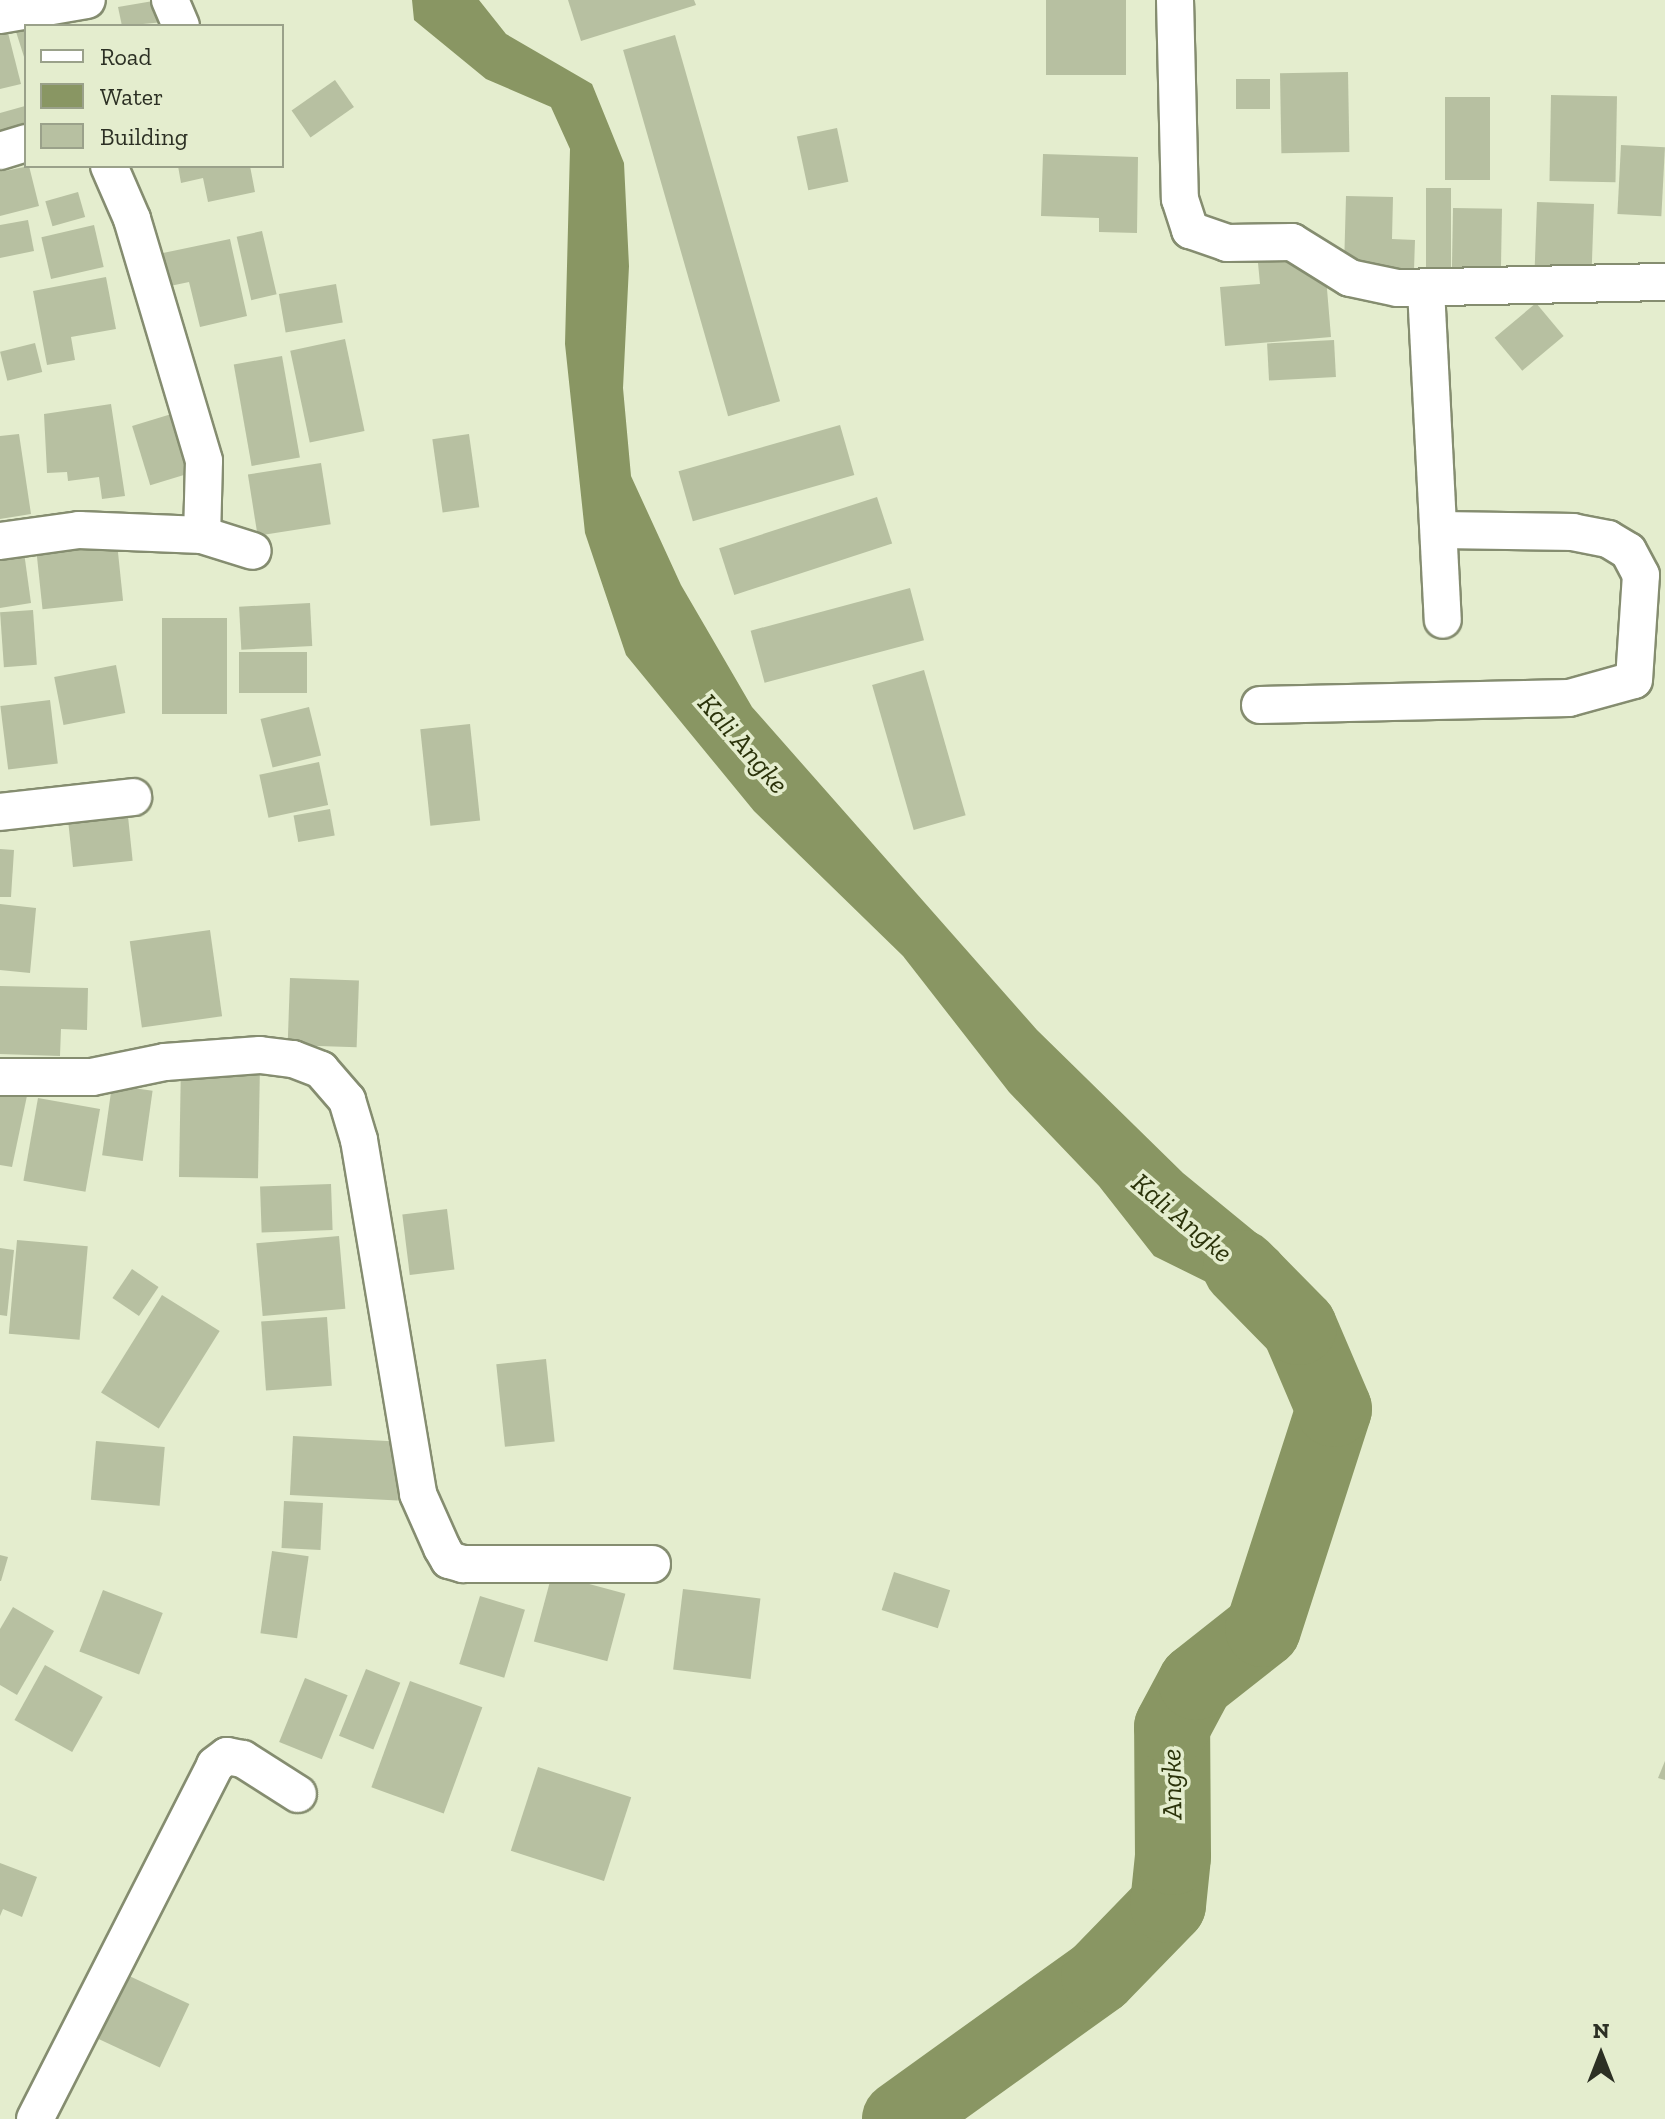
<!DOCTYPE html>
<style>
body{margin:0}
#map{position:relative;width:1665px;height:2119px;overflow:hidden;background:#e4edce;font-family:"Zilla Slab",serif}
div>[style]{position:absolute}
.water>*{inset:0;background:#899663}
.river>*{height:76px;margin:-38px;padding:0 38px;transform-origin:38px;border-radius:38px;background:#899663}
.building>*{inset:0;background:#b7c0a1;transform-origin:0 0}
.roads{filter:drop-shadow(2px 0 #858d70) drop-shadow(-2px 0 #858d70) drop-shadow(0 2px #858d70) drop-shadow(0 -2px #858d70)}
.minor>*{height:36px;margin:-18px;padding:0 18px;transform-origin:18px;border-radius:18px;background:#fff}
span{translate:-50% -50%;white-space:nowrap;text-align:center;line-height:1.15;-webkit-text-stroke:7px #e4edce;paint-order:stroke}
.water-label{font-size:28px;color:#2b330a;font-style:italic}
.legend{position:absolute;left:24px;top:24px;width:260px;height:144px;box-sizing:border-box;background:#e4edce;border:2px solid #9aa18a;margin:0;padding:10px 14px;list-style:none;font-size:24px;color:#2c3024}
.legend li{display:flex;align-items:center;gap:16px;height:40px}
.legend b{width:40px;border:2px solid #9aa18a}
.north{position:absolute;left:1561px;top:2015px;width:80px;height:80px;-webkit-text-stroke:6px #e4edce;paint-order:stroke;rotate:0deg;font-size:22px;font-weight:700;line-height:32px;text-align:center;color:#2c3024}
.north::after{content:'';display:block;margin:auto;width:28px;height:36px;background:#2c3024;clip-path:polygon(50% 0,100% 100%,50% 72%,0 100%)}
</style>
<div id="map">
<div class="water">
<div style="clip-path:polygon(412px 0,479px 0,506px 34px,592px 84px,624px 163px,629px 266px,623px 388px,631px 476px,681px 585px,752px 707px,1037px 1030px,1183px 1173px,1278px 1251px,1335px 1323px,1289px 1359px,1239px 1298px,1154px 1256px,1099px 1186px,1009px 1092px,903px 956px,754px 811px,626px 655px,585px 533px,565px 344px,570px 149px,551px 107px,486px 79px,414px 20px)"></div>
</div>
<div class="river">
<div style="left:900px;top:2119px;width:245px;rotate:-35.7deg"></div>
<div style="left:1099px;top:1976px;width:99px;rotate:-45.8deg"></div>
<div style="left:1168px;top:1905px;width:48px;rotate:-84.1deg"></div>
<div style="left:1173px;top:1857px;width:130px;rotate:-90.4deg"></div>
<div style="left:1172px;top:1727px;width:51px;rotate:-61.9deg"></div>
<div style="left:1196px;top:1682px;width:85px;rotate:-38.3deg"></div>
<div style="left:1263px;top:1629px;width:231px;rotate:-72.1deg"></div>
<div style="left:1334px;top:1409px;width:89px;rotate:-113.1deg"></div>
<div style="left:1299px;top:1327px;width:83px;rotate:-134.5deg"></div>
</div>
<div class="building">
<div style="clip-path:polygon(159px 0,164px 22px,122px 26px,118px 7px)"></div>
<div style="clip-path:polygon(568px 0,694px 0,696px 5px,581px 41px)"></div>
<div style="left:1046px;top:0;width:80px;height:75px"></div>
<div style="clip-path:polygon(38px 8px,44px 26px,26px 26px,25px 60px,11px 16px)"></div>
<div style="clip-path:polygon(4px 17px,21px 84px,0 89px,0 18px)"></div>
<div style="left:675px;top:35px;width:381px;height:54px;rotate:74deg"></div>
<div style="left:1348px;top:72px;width:80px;height:68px;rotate:89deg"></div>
<div style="left:1270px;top:79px;width:30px;height:34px;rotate:90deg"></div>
<div style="left:335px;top:80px;width:33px;height:53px;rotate:55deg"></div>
<div style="left:1551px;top:95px;width:66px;height:86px;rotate:1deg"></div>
<div style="left:1445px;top:97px;width:45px;height:83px"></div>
<div style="clip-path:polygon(25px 106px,26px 138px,0 146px,0 113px)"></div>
<div style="left:837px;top:128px;width:55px;height:41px;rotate:78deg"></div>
<div style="left:1621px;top:145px;width:44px;height:69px;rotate:3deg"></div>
<div style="clip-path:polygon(1043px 154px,1138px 157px,1137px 233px,1099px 232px,1099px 218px,1041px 216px)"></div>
<div style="clip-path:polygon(29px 166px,39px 206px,0 216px,0 172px)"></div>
<div style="clip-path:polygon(178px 166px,250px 166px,255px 192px,208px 202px,203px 178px,181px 183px)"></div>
<div style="left:1426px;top:188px;width:25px;height:84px"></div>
<div style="left:78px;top:192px;width:26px;height:34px;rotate:74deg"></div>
<div style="clip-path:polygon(1346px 196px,1393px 197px,1392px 239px,1415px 240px,1414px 270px,1344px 268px)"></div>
<div style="left:1537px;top:202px;width:57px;height:68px;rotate:2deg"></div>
<div style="left:1453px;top:208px;width:49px;height:76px;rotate:1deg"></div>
<div style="clip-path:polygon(28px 220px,34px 251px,0 258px,0 225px)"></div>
<div style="left:94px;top:225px;width:43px;height:54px;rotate:77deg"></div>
<div style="left:262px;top:231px;width:65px;height:26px;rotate:77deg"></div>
<div style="clip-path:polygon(230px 239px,247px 316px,200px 327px,189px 282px,170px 286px,163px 253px)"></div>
<div style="clip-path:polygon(1313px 258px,1315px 278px,1326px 277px,1331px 337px,1225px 346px,1220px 287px,1260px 284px,1258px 263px)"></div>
<div style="clip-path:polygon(106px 277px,116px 329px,71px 337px,75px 360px,47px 365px,33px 291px)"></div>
<div style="left:336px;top:284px;width:39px;height:58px;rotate:80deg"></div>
<div style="left:1536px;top:303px;width:43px;height:54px;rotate:50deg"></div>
<div style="left:345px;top:339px;width:94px;height:56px;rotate:78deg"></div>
<div style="left:1334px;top:340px;width:37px;height:67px;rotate:87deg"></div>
<div style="left:35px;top:343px;width:30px;height:36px;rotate:76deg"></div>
<div style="left:282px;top:356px;width:103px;height:49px;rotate:80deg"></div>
<div style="clip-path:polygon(111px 404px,125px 496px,102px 499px,99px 477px,68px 481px,67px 472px,47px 473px,44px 414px)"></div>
<div style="left:178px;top:412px;width:62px;height:48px;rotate:73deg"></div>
<div style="left:840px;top:425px;width:52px;height:168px;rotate:74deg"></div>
<div style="clip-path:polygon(19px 434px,31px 514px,0 519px,0 436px)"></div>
<div style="left:469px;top:434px;width:74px;height:37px;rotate:82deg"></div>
<div style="left:321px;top:463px;width:62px;height:74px;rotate:81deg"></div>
<div style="left:877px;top:497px;width:49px;height:166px;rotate:72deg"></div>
<div style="left:117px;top:543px;width:58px;height:81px;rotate:84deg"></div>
<div style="clip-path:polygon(23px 545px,31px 603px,0 608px,0 548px)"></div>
<div style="left:910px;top:588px;width:54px;height:165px;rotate:75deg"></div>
<div style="left:310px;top:603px;width:43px;height:71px;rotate:87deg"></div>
<div style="left:33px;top:610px;width:55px;height:33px;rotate:86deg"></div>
<div style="left:162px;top:618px;width:65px;height:96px"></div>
<div style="left:307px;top:652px;width:41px;height:68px;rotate:90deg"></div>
<div style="left:116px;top:665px;width:49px;height:63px;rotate:79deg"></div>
<div style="left:924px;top:670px;width:151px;height:54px;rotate:74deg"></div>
<div style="left:50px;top:700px;width:64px;height:50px;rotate:83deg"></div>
<div style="left:309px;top:707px;width:50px;height:50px;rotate:76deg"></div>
<div style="left:470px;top:724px;width:97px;height:50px;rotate:84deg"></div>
<div style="left:319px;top:762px;width:44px;height:61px;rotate:78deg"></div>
<div style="left:127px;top:807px;width:54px;height:60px;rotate:84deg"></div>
<div style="left:330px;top:809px;width:27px;height:37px;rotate:80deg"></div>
<div style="clip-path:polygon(0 849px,14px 850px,11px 897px,0 897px)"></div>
<div style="clip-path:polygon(0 904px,36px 908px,30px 973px,0 970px)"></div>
<div style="left:210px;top:930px;width:87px;height:81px;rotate:82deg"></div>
<div style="left:290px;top:978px;width:69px;height:67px;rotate:2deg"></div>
<div style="clip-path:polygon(0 986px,88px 988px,87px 1030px,61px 1029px,60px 1056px,0 1054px)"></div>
<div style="left:181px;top:1063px;width:79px;height:114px;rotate:1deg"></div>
<div style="left:112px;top:1085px;width:41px;height:71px;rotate:8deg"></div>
<div style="clip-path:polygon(0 1086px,28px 1091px,12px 1167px,0 1165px)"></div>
<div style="left:38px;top:1098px;width:63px;height:84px;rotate:10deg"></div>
<div style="left:331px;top:1184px;width:46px;height:71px;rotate:88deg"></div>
<div style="left:447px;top:1209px;width:61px;height:45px;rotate:83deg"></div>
<div style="left:339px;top:1236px;width:73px;height:83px;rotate:85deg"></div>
<div style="left:17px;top:1240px;width:71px;height:94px;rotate:5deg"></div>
<div style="clip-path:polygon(0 1248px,14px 1250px,7px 1316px,0 1315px)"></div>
<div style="left:132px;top:1269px;width:32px;height:35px;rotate:34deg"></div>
<div style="left:162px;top:1295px;width:68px;height:115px;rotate:32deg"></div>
<div style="left:327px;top:1317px;width:69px;height:66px;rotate:86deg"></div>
<div style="left:546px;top:1359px;width:83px;height:50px;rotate:84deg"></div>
<div style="left:293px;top:1436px;width:108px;height:59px;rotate:3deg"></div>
<div style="left:96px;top:1441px;width:69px;height:59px;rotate:5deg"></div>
<div style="left:284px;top:1501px;width:39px;height:47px;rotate:3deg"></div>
<div style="left:272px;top:1551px;width:37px;height:83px;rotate:8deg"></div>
<div style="clip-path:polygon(0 1555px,8px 1557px,1px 1581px,0 1581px)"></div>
<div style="left:894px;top:1572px;width:59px;height:40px;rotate:18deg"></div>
<div style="left:552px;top:1574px;width:76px;height:70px;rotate:15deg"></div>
<div style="left:683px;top:1589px;width:78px;height:81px;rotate:7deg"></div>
<div style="left:103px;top:1590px;width:64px;height:66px;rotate:21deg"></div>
<div style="left:480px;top:1596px;width:47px;height:71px;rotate:17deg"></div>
<div style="clip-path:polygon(13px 1607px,54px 1631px,17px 1695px,0 1685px,0 1629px)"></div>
<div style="left:45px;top:1665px;width:66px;height:63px;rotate:29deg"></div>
<div style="left:366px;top:1669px;width:37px;height:72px;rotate:22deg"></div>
<div style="left:305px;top:1678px;width:46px;height:69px;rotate:22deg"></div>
<div style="left:410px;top:1681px;width:77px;height:113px;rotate:20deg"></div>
<div style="clip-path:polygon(1665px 1761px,1665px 1780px,1658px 1778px)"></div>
<div style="left:538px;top:1767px;width:98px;height:88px;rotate:18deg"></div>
<div style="clip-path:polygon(0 1863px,37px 1877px,22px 1917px,3px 1909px,0 1916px)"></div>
<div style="left:125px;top:1974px;width:71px;height:70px;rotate:25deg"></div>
</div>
<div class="roads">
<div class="minor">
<div style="left:170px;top:0;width:28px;rotate:67deg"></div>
<div style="left:1175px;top:0;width:199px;rotate:88.6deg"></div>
<div style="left:1180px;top:199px;width:33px;rotate:72deg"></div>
<div style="left:1190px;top:230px;width:39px;rotate:19deg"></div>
<div style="left:1227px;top:243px;width:65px;rotate:-0.9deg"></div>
<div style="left:1292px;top:242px;width:68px;rotate:31.8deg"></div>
<div style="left:1350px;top:278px;width:49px;rotate:11.8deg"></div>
<div style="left:1398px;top:288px;width:267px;rotate:-1.3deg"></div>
<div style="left:0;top:15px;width:88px;rotate:-9.8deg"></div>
<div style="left:0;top:151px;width:27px;rotate:-17deg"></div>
<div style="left:109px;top:166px;width:58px;rotate:66.5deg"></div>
<div style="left:132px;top:219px;width:252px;rotate:73.4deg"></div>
<div style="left:204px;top:461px;width:74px;rotate:91.5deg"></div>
<div style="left:1426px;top:289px;width:331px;rotate:87.1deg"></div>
<div style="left:0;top:541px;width:80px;rotate:-7.9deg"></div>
<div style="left:79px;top:530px;width:123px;rotate:2.3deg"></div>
<div style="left:202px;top:535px;width:53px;rotate:17.4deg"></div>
<div style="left:1260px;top:705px;width:309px;rotate:-1.3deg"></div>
<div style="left:1569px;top:698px;width:67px;rotate:-15.5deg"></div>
<div style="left:1634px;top:680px;width:105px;rotate:-86.2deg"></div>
<div style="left:1641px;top:575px;width:27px;rotate:-118deg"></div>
<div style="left:1628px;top:551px;width:23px;rotate:-149deg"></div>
<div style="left:1608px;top:539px;width:36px;rotate:-169deg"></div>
<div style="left:1573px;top:532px;width:131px;rotate:-179.1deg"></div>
<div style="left:0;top:812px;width:134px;rotate:-6.4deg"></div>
<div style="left:0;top:1077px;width:92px"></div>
<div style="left:92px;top:1077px;width:75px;rotate:-11.6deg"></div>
<div style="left:165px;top:1062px;width:95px;rotate:-4.2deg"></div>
<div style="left:260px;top:1055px;width:33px;rotate:7deg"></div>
<div style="left:293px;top:1059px;width:30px;rotate:21deg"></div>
<div style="left:321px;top:1070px;width:40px;rotate:49deg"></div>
<div style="left:347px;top:1100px;width:42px;rotate:73.3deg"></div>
<div style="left:359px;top:1140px;width:359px;rotate:80.5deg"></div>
<div style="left:418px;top:1494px;width:59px;rotate:66deg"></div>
<div style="left:442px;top:1548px;width:14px;rotate:60deg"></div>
<div style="left:449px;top:1560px;width:15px;rotate:16deg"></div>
<div style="left:463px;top:1564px;width:189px"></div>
<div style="left:35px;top:2119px;width:397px;rotate:-63deg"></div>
<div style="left:215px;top:1765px;width:15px;rotate:-37deg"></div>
<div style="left:227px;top:1756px;width:16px;rotate:11deg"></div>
<div style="left:243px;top:1759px;width:65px;rotate:32.5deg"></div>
</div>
</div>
<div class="water-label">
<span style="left:743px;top:744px;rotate:49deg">Kali Angke</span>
<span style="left:1182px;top:1218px;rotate:40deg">Kali Angke</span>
<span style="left:1172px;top:1784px;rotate:-91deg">Angke</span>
</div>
<ul class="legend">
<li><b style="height:10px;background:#fff"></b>Road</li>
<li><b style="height:22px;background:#899663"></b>Water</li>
<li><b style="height:22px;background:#b7c0a1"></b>Building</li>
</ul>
<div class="north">N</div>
</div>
